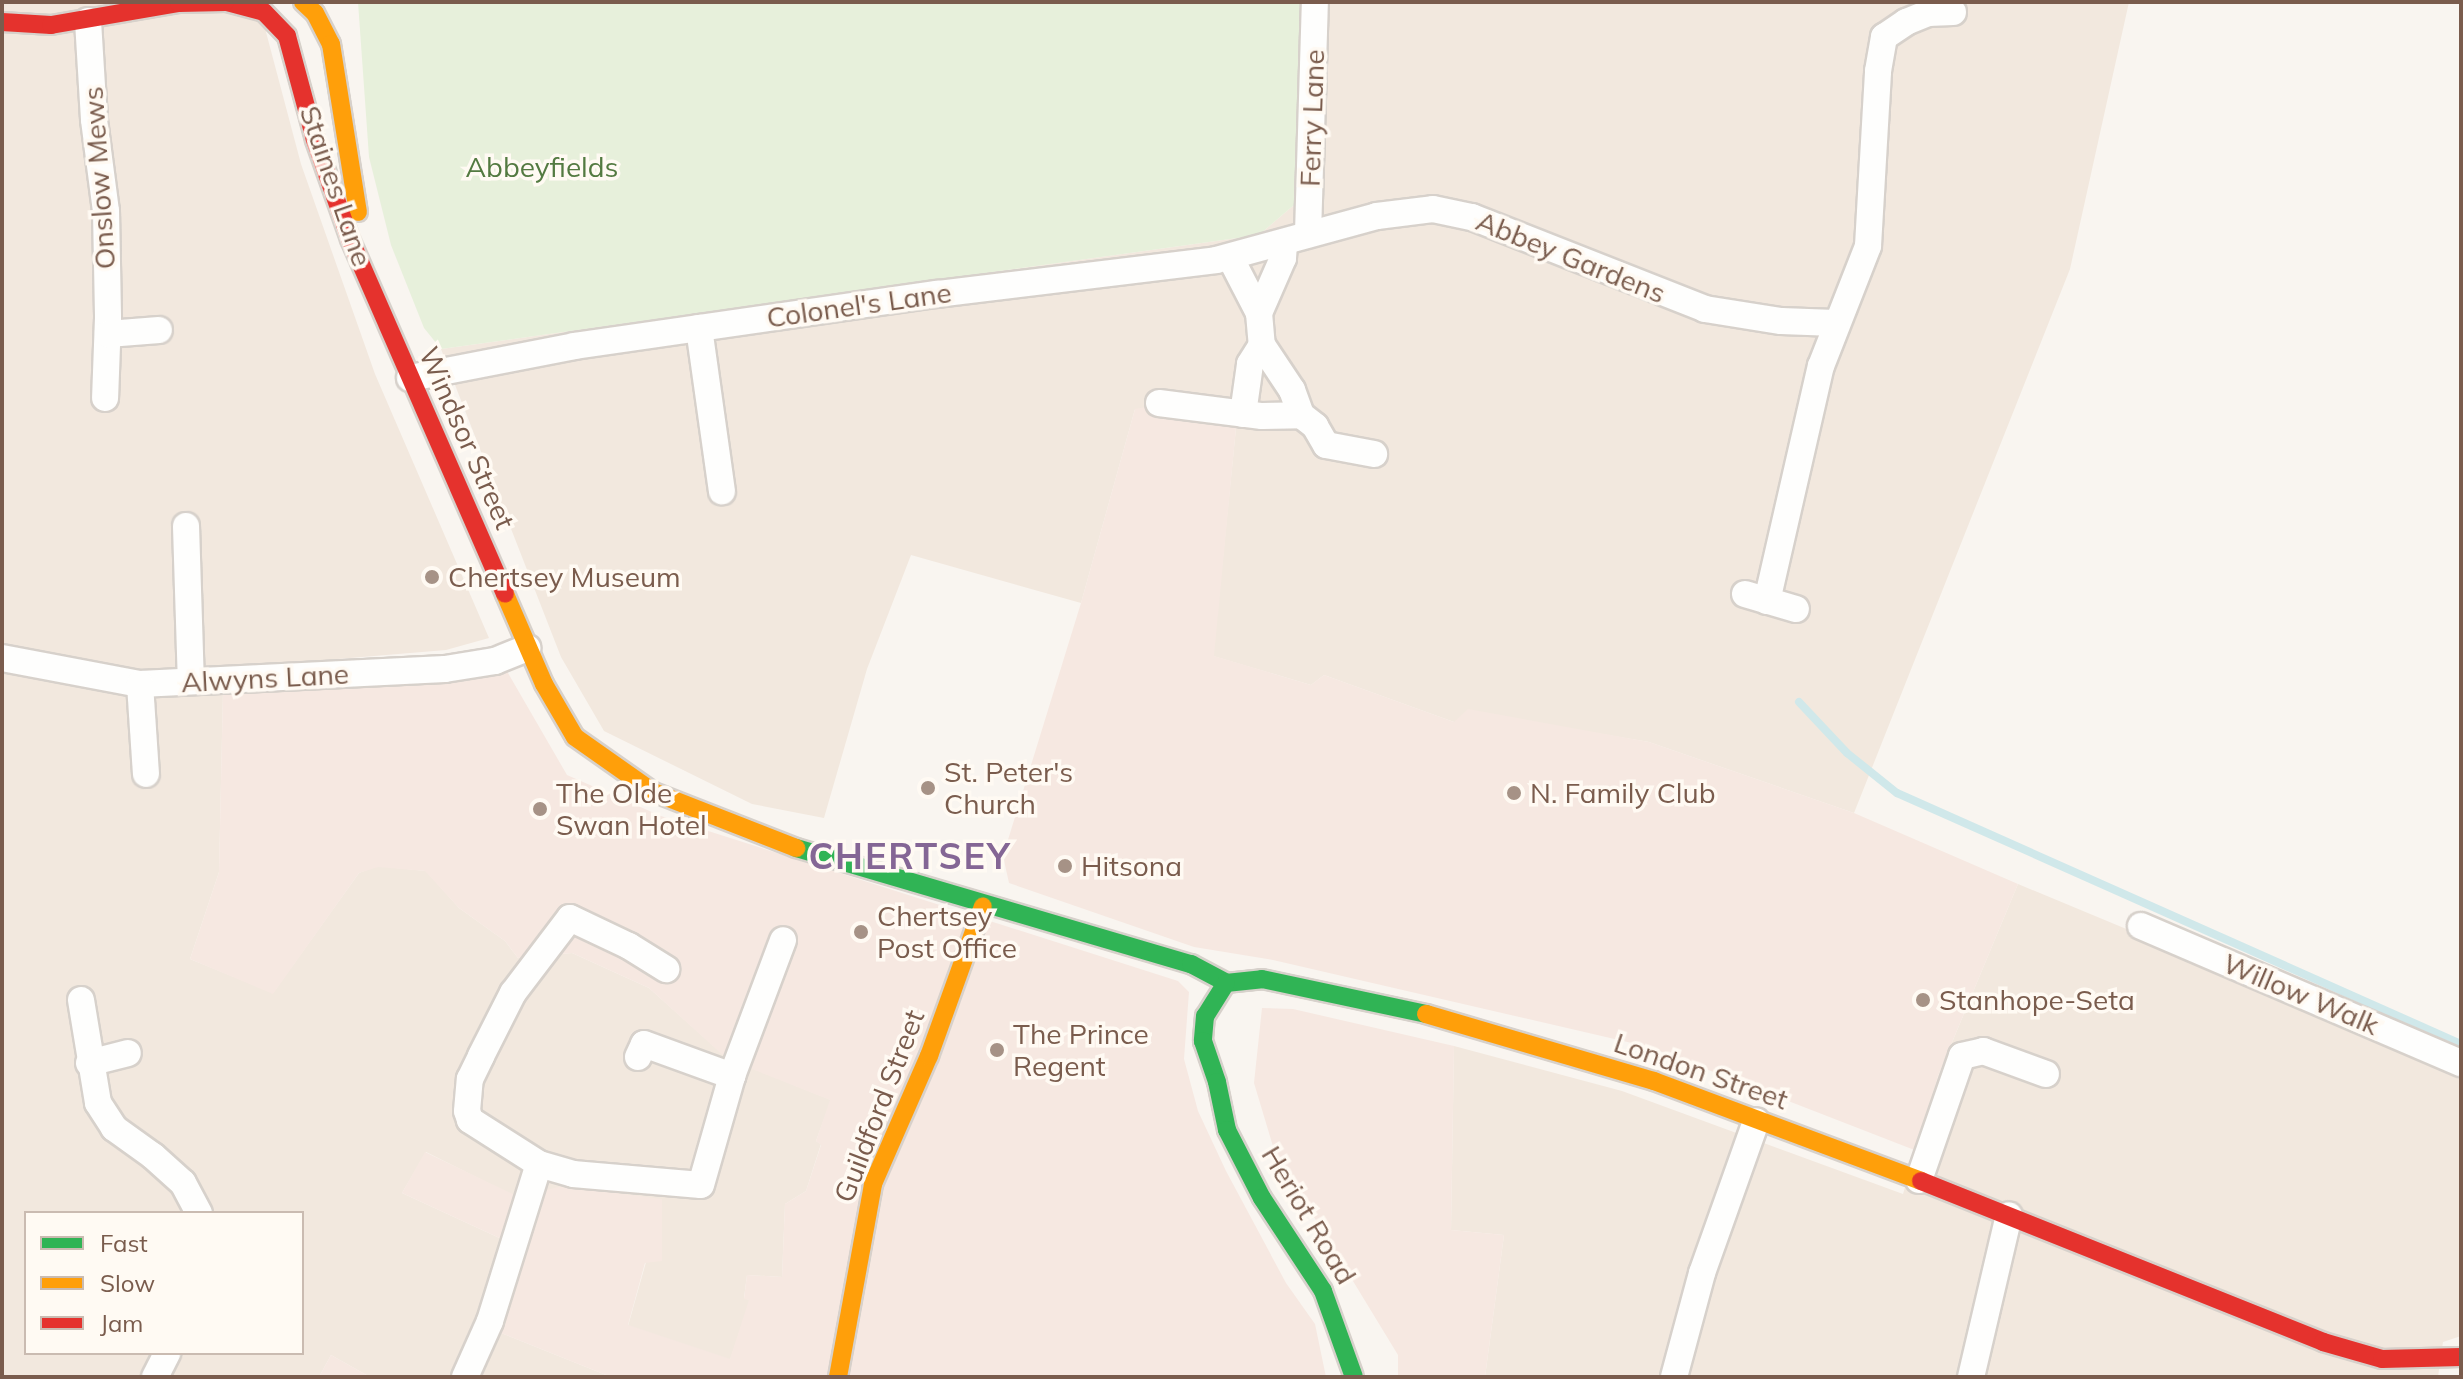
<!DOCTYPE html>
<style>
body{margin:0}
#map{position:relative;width:2463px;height:1379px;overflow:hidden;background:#f9f5f0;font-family:Mulish,sans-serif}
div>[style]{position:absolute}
.residential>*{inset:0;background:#f2e8de}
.commercial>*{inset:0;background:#f6e8e1}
.green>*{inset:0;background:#e7f0db}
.stream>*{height:8px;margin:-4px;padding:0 4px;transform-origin:4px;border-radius:4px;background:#d0e8ea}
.roads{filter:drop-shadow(2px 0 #d7d1cb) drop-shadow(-2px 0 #d7d1cb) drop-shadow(0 2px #d7d1cb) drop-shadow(0 -2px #d7d1cb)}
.street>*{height:26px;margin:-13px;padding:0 13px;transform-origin:13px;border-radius:13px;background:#fefefd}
.fast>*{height:18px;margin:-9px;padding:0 9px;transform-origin:9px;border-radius:9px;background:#30b455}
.slow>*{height:18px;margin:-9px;padding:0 9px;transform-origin:9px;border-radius:9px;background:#ff9f0a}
.jam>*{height:18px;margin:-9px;padding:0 9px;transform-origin:9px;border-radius:9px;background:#e5322d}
.dots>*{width:22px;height:22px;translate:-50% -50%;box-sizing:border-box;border:4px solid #fffaf3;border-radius:50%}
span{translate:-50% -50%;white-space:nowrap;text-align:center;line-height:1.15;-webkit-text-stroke:7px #fffaf3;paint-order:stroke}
.street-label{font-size:28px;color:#7a5c4d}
.park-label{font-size:28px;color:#537a41}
.poi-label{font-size:28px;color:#7a5c4d}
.left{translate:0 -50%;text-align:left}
.district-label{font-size:36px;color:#846695;font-weight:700;letter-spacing:2px}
.frame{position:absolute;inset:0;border:4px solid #7a5c4d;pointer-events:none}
.legend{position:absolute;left:24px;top:1211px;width:280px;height:144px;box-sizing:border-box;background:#fffaf3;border:2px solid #cabbb1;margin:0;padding:10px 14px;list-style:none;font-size:24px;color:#7a5c4d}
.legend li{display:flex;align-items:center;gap:16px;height:40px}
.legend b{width:40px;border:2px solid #cabbb1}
</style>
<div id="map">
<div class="residential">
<div style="clip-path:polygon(evenodd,2px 2px,270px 2px,266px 32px,301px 164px,375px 374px,489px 638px,446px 650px,253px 666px,223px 691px,219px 872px,190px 959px,273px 993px,359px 873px,377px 866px,426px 871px,459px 908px,505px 941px,518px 958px,572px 953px,649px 988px,727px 1058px,831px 1100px,816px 1141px,821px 1144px,806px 1191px,785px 1204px,782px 1277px,747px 1275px,744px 1298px,750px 1300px,730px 1360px,628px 1326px,646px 1262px,426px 1152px,402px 1193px,506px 1241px,501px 1333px,611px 1377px,370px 1377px,331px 1355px,319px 1377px,2px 1377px,2px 2px,26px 1213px,302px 1213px,302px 1353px,26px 1353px,26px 1213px)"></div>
<div style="clip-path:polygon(1329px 2px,2129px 2px,2070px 269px,1854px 813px,1649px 742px,1584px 731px,1454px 722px,1324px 675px,1311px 685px,1213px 656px,1236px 428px,1135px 409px,1081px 603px,911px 555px,867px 669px,824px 818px,752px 804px,604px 731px,561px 657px,441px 349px,1259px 235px,1294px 205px,1323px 187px)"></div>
<div style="clip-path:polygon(2018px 884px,2461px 1068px,2461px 1336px,2443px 1342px,2438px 1377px,1485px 1377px,1504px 1235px,1451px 1230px,1454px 1046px,1622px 1091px,1903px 1194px,1938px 1076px)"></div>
</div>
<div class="commercial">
<div style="clip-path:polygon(1151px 406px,1236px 428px,1214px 656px,1311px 685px,1324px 675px,1454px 722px,1468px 709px,1649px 742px,1854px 813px,2018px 884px,1938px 1076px,1917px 1151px,1649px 1047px,1273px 960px,1194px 947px,1009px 883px,1003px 856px,1081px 603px,1135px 409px)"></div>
<div style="clip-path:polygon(504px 666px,567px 775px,661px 816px,1178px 981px,1189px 992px,1184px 1059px,1198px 1111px,1226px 1171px,1286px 1283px,1315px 1324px,1326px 1377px,611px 1377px,501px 1333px,506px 1241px,402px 1193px,425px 1152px,519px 1197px,562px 1186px,662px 1199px,662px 1261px,645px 1263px,628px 1325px,730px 1359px,749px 1300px,744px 1299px,747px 1275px,782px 1277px,785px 1204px,806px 1191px,821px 1145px,816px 1141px,830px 1100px,727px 1059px,649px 988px,572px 953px,518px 958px,505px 941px,459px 908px,425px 871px,378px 867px,359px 873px,273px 994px,190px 959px,219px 872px,223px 691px)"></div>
<div style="clip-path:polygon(1262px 1008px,1293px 1009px,1454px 1046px,1451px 1230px,1504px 1235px,1485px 1377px,1398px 1377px,1398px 1355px,1275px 1153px,1254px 1083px)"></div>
<div style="clip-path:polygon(331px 1355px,370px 1377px,319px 1377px)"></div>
</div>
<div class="green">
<div style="clip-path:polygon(358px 2px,1303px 2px,1294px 205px,1259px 235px,441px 349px,424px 328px,391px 245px,369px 157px)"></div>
</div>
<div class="stream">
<div style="left:1799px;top:702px;width:70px;rotate:46.7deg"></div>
<div style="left:1847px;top:753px;width:64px;rotate:38.7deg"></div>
<div style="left:1897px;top:793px;width:617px;rotate:23.99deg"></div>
</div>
<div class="roads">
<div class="street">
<div style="left:88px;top:21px;width:99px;rotate:86.5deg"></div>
<div style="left:94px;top:120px;width:92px;rotate:82.5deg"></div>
<div style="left:106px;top:211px;width:107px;rotate:88.9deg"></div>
<div style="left:108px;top:318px;width:80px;rotate:92.1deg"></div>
<div style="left:1308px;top:234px;width:232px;rotate:-88.3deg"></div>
<div style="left:1230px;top:257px;width:63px;rotate:62.6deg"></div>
<div style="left:1259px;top:313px;width:32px;rotate:85deg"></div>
<div style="left:1262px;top:345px;width:54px;rotate:56.3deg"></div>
<div style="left:1292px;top:390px;width:27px;rotate:70deg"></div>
<div style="left:1301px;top:415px;width:18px;rotate:38deg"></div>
<div style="left:1315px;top:426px;width:22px;rotate:60deg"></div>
<div style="left:1326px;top:445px;width:49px;rotate:10.6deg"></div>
<div style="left:1259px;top:313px;width:60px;rotate:-66.4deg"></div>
<div style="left:1283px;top:258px;width:16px;rotate:-86deg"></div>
<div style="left:699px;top:328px;width:165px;rotate:82deg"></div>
<div style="left:108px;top:334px;width:51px;rotate:-4.5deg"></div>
<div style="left:410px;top:378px;width:167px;rotate:-11deg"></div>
<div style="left:574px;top:346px;width:367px;rotate:-8.2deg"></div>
<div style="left:937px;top:294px;width:281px;rotate:-6.9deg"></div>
<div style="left:1216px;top:260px;width:167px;rotate:-15.3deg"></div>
<div style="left:1377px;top:216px;width:56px;rotate:-7.1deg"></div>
<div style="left:1433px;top:209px;width:40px;rotate:12deg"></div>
<div style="left:1472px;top:217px;width:251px;rotate:21.5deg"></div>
<div style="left:1705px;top:309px;width:77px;rotate:9deg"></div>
<div style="left:1781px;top:321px;width:54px;rotate:2.1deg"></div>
<div style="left:1159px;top:403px;width:104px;rotate:7.2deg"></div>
<div style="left:1262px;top:416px;width:39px;rotate:-1deg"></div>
<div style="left:1243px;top:414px;width:50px;rotate:-82deg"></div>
<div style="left:1250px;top:364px;width:22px;rotate:-58deg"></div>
<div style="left:186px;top:526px;width:155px;rotate:88.2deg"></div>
<div style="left:1745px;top:594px;width:53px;rotate:16.4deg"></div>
<div style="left:1767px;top:601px;width:241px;rotate:-77.1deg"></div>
<div style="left:1821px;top:366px;width:129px;rotate:-68.6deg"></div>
<div style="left:1868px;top:246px;width:175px;rotate:-86.7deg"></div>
<div style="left:1878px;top:71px;width:35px;rotate:-80deg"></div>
<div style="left:1884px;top:37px;width:27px;rotate:-34deg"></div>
<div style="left:1906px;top:22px;width:24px;rotate:-22deg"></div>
<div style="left:1928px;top:13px;width:25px;rotate:-2deg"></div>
<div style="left:2px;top:658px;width:140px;rotate:10.7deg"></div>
<div style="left:140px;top:684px;width:305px;rotate:-2.8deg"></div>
<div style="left:445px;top:669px;width:51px;rotate:-9.1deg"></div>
<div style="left:495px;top:661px;width:35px;rotate:-22deg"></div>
<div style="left:140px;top:684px;width:90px;rotate:86.2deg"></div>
<div style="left:2141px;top:926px;width:348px;rotate:23.2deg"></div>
<div style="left:81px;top:1000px;width:104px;rotate:80.6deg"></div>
<div style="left:98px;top:1103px;width:30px;rotate:57deg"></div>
<div style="left:114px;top:1128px;width:48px;rotate:35.7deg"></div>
<div style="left:153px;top:1156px;width:40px;rotate:42deg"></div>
<div style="left:183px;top:1183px;width:34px;rotate:62deg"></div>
<div style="left:638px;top:1057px;width:14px;rotate:-65deg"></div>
<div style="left:644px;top:1044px;width:94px;rotate:20deg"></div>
<div style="left:89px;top:1063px;width:40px;rotate:-14.4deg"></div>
<div style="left:539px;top:1164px;width:35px;rotate:16deg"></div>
<div style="left:573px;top:1174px;width:128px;rotate:4.9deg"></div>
<div style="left:701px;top:1185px;width:113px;rotate:-74.1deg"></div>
<div style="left:732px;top:1076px;width:145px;rotate:-69.4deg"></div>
<div style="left:1919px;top:1180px;width:131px;rotate:-70.9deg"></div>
<div style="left:1962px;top:1056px;width:22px;rotate:-13deg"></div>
<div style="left:1983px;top:1051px;width:67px;rotate:20.1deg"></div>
<div style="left:155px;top:1377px;width:27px;rotate:-63deg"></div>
<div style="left:465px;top:1377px;width:61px;rotate:-65.9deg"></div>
<div style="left:490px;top:1321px;width:164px;rotate:-72.7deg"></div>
<div style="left:539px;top:1164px;width:82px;rotate:-147.5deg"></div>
<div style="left:470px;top:1120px;width:9px;rotate:-108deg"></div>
<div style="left:467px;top:1111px;width:32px;rotate:-85deg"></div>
<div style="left:470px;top:1079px;width:25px;rotate:-64deg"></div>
<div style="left:481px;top:1056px;width:71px;rotate:-63.1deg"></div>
<div style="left:513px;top:993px;width:94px;rotate:-52.8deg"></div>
<div style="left:570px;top:918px;width:65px;rotate:25.4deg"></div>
<div style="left:629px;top:946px;width:44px;rotate:31.9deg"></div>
<div style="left:1674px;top:1377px;width:108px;rotate:-74.9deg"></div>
<div style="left:1702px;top:1273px;width:161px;rotate:-70.4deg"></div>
<div style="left:1971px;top:1377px;width:166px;rotate:-76.8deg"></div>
</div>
<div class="fast">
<div style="left:796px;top:848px;width:412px;rotate:16.4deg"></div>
<div style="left:1191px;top:964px;width:40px;rotate:28deg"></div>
<div style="left:1226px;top:983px;width:36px;rotate:-6deg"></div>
<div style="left:1262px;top:979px;width:168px;rotate:12deg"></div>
<div style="left:1226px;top:983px;width:39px;rotate:122deg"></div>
<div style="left:1205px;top:1016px;width:25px;rotate:95deg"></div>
<div style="left:1203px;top:1041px;width:43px;rotate:71.1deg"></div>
<div style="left:1217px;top:1082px;width:49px;rotate:78.2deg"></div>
<div style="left:1227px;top:1130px;width:76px;rotate:62.8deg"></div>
<div style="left:1262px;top:1198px;width:111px;rotate:56.7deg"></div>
<div style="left:1323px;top:1291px;width:91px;rotate:70.2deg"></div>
</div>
<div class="slow">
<div style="left:303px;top:2px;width:16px;rotate:43deg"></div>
<div style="left:315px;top:13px;width:35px;rotate:63deg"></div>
<div style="left:331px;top:44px;width:170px;rotate:80.9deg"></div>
<div style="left:505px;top:594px;width:98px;rotate:66.6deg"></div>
<div style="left:544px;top:684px;width:61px;rotate:59.7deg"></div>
<div style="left:575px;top:737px;width:95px;rotate:35.2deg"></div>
<div style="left:653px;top:792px;width:154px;rotate:21.4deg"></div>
<div style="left:1426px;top:1014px;width:238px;rotate:16.4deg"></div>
<div style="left:1654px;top:1081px;width:285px;rotate:20.5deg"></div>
<div style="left:838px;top:1377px;width:196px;rotate:-79.7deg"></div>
<div style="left:873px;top:1184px;width:140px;rotate:-66.4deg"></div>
<div style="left:929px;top:1056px;width:159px;rotate:-70.2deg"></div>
</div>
<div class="jam">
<div style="left:227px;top:2px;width:38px;rotate:15deg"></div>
<div style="left:264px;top:12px;width:33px;rotate:46deg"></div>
<div style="left:287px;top:36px;width:108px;rotate:74.9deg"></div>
<div style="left:315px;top:140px;width:105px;rotate:70.5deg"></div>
<div style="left:350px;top:239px;width:387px;rotate:66.4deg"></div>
<div style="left:2px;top:22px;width:49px;rotate:3.5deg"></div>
<div style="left:51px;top:25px;width:130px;rotate:-9.8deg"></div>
<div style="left:179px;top:3px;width:46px;rotate:-1.2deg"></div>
<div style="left:1921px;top:1181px;width:433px;rotate:21.8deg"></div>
<div style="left:2323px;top:1342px;width:61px;rotate:16.1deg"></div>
<div style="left:2382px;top:1359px;width:79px;rotate:-1.5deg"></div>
</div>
</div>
<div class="dots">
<div style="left:432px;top:577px;background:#a69286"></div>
<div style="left:928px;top:788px;background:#a69286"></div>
<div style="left:1514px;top:793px;background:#a69286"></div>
<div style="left:540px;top:809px;background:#a69286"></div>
<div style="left:1065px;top:866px;background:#a69286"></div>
<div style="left:861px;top:932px;background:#a69286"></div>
<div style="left:1923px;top:1000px;background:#a69286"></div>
<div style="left:997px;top:1050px;background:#a69286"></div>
</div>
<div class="street-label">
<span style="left:1312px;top:118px;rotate:-88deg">Ferry Lane</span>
<span style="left:99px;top:178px;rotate:-94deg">Onslow Mews</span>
<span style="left:336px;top:186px;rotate:71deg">Staines Lane</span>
<span style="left:1571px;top:257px;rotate:22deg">Abbey Gardens</span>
<span style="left:859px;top:305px;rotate:-8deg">Colonel's Lane</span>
<span style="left:467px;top:438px;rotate:66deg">Windsor Street</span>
<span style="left:265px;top:678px;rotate:-3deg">Alwyns Lane</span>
<span style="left:2301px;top:994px;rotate:23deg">Willow Walk</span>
<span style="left:1701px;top:1071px;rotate:19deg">London Street</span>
<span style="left:879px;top:1106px;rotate:-69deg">Guildford Street</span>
<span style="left:1309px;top:1215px;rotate:59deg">Heriot Road</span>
</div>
<div class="park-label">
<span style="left:542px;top:167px">Abbeyfields</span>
</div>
<div class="poi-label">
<span class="left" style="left:448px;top:577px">Chertsey Museum</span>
<span class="left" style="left:944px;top:788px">St. Peter's<br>Church</span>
<span class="left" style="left:556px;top:809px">The Olde<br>Swan Hotel</span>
<span class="left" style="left:1530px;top:793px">N. Family Club</span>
<span class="left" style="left:1081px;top:866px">Hitsona</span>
<span class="left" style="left:877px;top:932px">Chertsey<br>Post Office</span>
<span class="left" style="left:1939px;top:1000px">Stanhope-Seta</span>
<span class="left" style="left:1013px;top:1050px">The Prince<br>Regent</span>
</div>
<div class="district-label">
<span style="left:910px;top:856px">CHERTSEY</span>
</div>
<div class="frame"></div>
<ul class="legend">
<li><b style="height:10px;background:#30b455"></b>Fast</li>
<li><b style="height:10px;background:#ff9f0a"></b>Slow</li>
<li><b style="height:10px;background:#e5322d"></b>Jam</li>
</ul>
</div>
